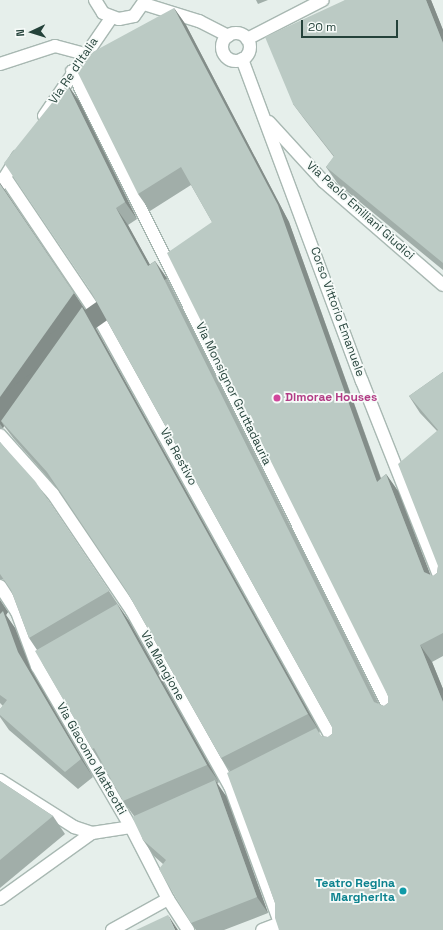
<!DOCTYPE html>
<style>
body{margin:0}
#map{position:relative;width:443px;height:930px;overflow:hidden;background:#e6efeb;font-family:"Space Grotesk",sans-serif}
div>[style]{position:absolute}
.roads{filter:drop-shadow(1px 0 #a8b8b2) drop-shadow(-1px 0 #a8b8b2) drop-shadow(0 1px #a8b8b2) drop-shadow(0 -1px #a8b8b2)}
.service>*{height:12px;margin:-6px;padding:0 6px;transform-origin:6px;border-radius:6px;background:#fff}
.minor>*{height:12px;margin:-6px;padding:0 6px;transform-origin:6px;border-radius:6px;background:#fff}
.tertiary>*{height:12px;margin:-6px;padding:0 6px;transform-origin:6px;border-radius:6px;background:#fff}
.tertiary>.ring{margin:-6px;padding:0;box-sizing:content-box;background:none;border:12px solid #fff;border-radius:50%}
.wall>*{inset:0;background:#a1aea9}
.shaded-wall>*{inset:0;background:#838d89;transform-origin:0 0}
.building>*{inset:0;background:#bbcac4}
.dots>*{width:11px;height:11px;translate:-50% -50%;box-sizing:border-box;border:2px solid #f7fbf9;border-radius:50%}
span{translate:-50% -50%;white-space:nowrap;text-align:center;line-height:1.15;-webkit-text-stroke:3.5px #f7fbf9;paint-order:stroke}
.street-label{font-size:12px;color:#24423a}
.hotel-label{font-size:12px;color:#b23c85;font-weight:700}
.left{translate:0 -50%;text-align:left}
.culture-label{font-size:12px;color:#0d838f;font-weight:700}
.right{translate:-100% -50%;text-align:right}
.north{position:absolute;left:12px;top:12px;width:40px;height:40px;-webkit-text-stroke:3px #f7fbf9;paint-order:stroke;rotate:266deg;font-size:11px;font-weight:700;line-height:16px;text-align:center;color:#24423a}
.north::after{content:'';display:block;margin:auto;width:14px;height:18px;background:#24423a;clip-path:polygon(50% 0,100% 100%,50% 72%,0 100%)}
.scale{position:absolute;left:301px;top:20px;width:97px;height:18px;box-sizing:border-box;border:2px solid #24423a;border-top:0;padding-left:5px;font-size:12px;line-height:14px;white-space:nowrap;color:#24423a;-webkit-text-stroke:3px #f7fbf9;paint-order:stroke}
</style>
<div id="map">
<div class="roads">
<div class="service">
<div style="left:0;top:64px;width:58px;rotate:-18.1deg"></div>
<div style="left:55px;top:46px;width:30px;rotate:15deg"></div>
<div style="left:72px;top:71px;width:720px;rotate:63.54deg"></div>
<div style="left:5px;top:177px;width:161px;rotate:56.1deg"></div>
<div style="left:95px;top:311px;width:499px;rotate:61deg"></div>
<div style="left:0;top:435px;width:79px;rotate:48.1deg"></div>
<div style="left:53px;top:494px;width:141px;rotate:56deg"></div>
<div style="left:132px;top:611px;width:201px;rotate:60.8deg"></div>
<div style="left:230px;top:786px;width:146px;rotate:69.9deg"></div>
<div style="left:280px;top:923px;width:19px;rotate:159deg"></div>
<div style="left:0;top:586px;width:31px;rotate:57deg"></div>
<div style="left:17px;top:612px;width:58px;rotate:69.7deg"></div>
<div style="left:37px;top:666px;width:189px;rotate:59.8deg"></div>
<div style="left:132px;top:829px;width:79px;rotate:62.8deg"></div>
<div style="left:168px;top:899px;width:37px;rotate:57deg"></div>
<div style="left:0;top:780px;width:88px;rotate:32.4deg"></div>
<div style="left:74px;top:827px;width:19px;rotate:18deg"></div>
<div style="left:0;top:899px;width:113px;rotate:-35.7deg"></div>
<div style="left:92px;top:833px;width:47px;rotate:-8.7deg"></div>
<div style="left:112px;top:930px;width:64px;rotate:-29deg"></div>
</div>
<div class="minor">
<div style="left:247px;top:39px;width:85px;rotate:-27.2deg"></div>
<div style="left:44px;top:116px;width:119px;rotate:-55.6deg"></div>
<div style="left:0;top:185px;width:34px;rotate:-58deg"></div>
</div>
<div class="tertiary">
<div style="left:95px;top:0;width:15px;rotate:58deg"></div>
<div style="left:103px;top:13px;width:17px;rotate:21deg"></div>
<div style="left:119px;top:19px;width:15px;rotate:-11deg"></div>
<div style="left:134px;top:16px;width:19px;rotate:-55deg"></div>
<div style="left:144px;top:4px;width:58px;rotate:17.2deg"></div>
<div style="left:199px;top:21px;width:33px;rotate:27deg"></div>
<div class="ring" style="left:222px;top:33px;width:16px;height:16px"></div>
<div style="left:242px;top:59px;width:344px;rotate:69.6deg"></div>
<div style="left:362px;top:381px;width:220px;rotate:68.4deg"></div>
<div style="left:269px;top:122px;width:81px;rotate:47.5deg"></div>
<div style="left:324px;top:182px;width:157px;rotate:40.9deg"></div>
</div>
</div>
<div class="wall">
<div style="clip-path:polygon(256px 0,268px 0,258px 4px)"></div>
<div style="clip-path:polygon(345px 0,431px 0,443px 30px,443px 270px,338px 184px,326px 167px,334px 157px,305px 120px,293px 104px)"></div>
<div style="clip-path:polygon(174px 8px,186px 25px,289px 222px,381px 478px,386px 474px,398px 491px,430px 575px,433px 576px,437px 573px,438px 566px,437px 431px,420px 413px,409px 396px,443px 372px,443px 656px,432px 662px,443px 689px,443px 930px,275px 903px,230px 771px,221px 758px,126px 590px,57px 488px,14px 439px,4px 426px,3px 428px,0 429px,0 183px,86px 311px,85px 312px,94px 325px,320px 732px,319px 733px,321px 736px,328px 737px,332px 734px,332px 727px,90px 290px,67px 84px,79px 101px,137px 219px,128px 225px,150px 265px,167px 278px,379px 704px,384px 706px,388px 703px,388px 696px,212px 222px,191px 185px,150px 211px,138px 194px)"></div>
<div style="clip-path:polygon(0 442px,47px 499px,121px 609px,129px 621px,219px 782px,217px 784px,226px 796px,268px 913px,224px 930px,196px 930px,191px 923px,163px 864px,154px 856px,143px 840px,134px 816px,123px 801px,104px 766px,92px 749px,37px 650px,29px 638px,11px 590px,3px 579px,0 579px)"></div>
<div style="clip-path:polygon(0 600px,8px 612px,6px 615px,15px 628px,31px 670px,93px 777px,78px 789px,9px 730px,0 717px,0 709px,3px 706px,0 703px)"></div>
<div style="clip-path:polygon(0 781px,53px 816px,65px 834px,0 888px)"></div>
</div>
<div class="shaded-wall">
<div style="clip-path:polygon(426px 0,431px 0,443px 30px,443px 43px)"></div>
<div style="clip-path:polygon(174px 8px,186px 25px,289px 222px,388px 499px,377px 482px)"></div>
<div style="clip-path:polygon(67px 84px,79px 101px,137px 219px,125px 202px)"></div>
<div style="clip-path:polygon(0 183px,86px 311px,85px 312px,94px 325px,320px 732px,308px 714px,1px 421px,4px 426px,3px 428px,0 424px)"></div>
<div style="clip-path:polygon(116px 208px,128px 225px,160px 283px,148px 266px)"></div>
<div style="left:155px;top:261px;width:21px;height:492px;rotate:55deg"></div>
<div style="clip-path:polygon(386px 474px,398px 491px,436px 589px,424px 572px)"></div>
<div style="clip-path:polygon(35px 481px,47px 499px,121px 609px,109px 591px)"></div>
<div style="clip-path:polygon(0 600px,8px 612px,6px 615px,15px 628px,31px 670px,93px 777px,81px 759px,0 624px)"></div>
<div style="clip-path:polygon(117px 604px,129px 621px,219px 782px,207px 765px)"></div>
<div style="clip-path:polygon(420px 645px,432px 662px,443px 689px,443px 702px)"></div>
<div style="clip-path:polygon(215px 780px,226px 796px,268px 913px,257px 897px)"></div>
<div style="clip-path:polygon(168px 915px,178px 930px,175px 930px)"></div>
</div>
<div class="building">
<div style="clip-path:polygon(345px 0,426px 0,443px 43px,443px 263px,326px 167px,334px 156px,293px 104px,265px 37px)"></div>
<div style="clip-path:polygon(174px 8px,278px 205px,377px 482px,386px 474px,424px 572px,433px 576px,437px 573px,438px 566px,398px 464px,438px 430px,409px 396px,443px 372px,443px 633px,420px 645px,443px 702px,443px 930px,279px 930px,275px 918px,275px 903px,227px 773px,316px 728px,321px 736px,328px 737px,332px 734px,332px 727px,90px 290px,4px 163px,67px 84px,125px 202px,116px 208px,148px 266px,155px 261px,374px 702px,384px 706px,388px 703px,388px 696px,167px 253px,212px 222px,181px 167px,138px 194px,77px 71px,81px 66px,78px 60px)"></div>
<div style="clip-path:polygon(0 184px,74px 293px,0 397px)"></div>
<div style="clip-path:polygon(82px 307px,308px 714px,221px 758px,126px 590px,47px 472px,1px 421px)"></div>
<div style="clip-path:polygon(0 442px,35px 481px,109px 591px,29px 638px,11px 590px,0 574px)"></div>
<div style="clip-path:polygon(117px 604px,207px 765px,123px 801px,94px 748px,92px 749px,35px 651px)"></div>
<div style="clip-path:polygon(3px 611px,18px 652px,81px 759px,65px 772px,0 715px,0 709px,7px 700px,0 695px,0 614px)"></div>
<div style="clip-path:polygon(215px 780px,257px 897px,191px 923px,159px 869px,166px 860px,143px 840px,132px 817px)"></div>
<div style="clip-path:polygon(0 781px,53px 816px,0 860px)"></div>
<div style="clip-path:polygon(168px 915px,175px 930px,136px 930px)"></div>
</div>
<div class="dots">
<div style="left:277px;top:398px;background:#d1479c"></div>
<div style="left:403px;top:891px;background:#0f9aa8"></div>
</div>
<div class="street-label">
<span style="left:74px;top:71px;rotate:-56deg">Via Re d'Italia</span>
<span style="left:360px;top:211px;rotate:42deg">Via Paolo Emiliani Giudici</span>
<span style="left:337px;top:312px;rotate:70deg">Corso Vittorio Emanuele</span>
<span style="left:233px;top:394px;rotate:64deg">Via Monsignor Gruttadauria</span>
<span style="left:178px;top:457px;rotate:61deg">Via Restivo</span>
<span style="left:162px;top:666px;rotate:61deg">Via Mangione</span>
<span style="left:91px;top:759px;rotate:60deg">Via Giacomo Matteotti</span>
</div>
<div class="hotel-label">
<span class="left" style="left:285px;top:398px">Dimorae Houses</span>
</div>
<div class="culture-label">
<span class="right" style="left:395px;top:891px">Teatro Regina<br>Margherita</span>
</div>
<div class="north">N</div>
<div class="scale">20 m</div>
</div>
